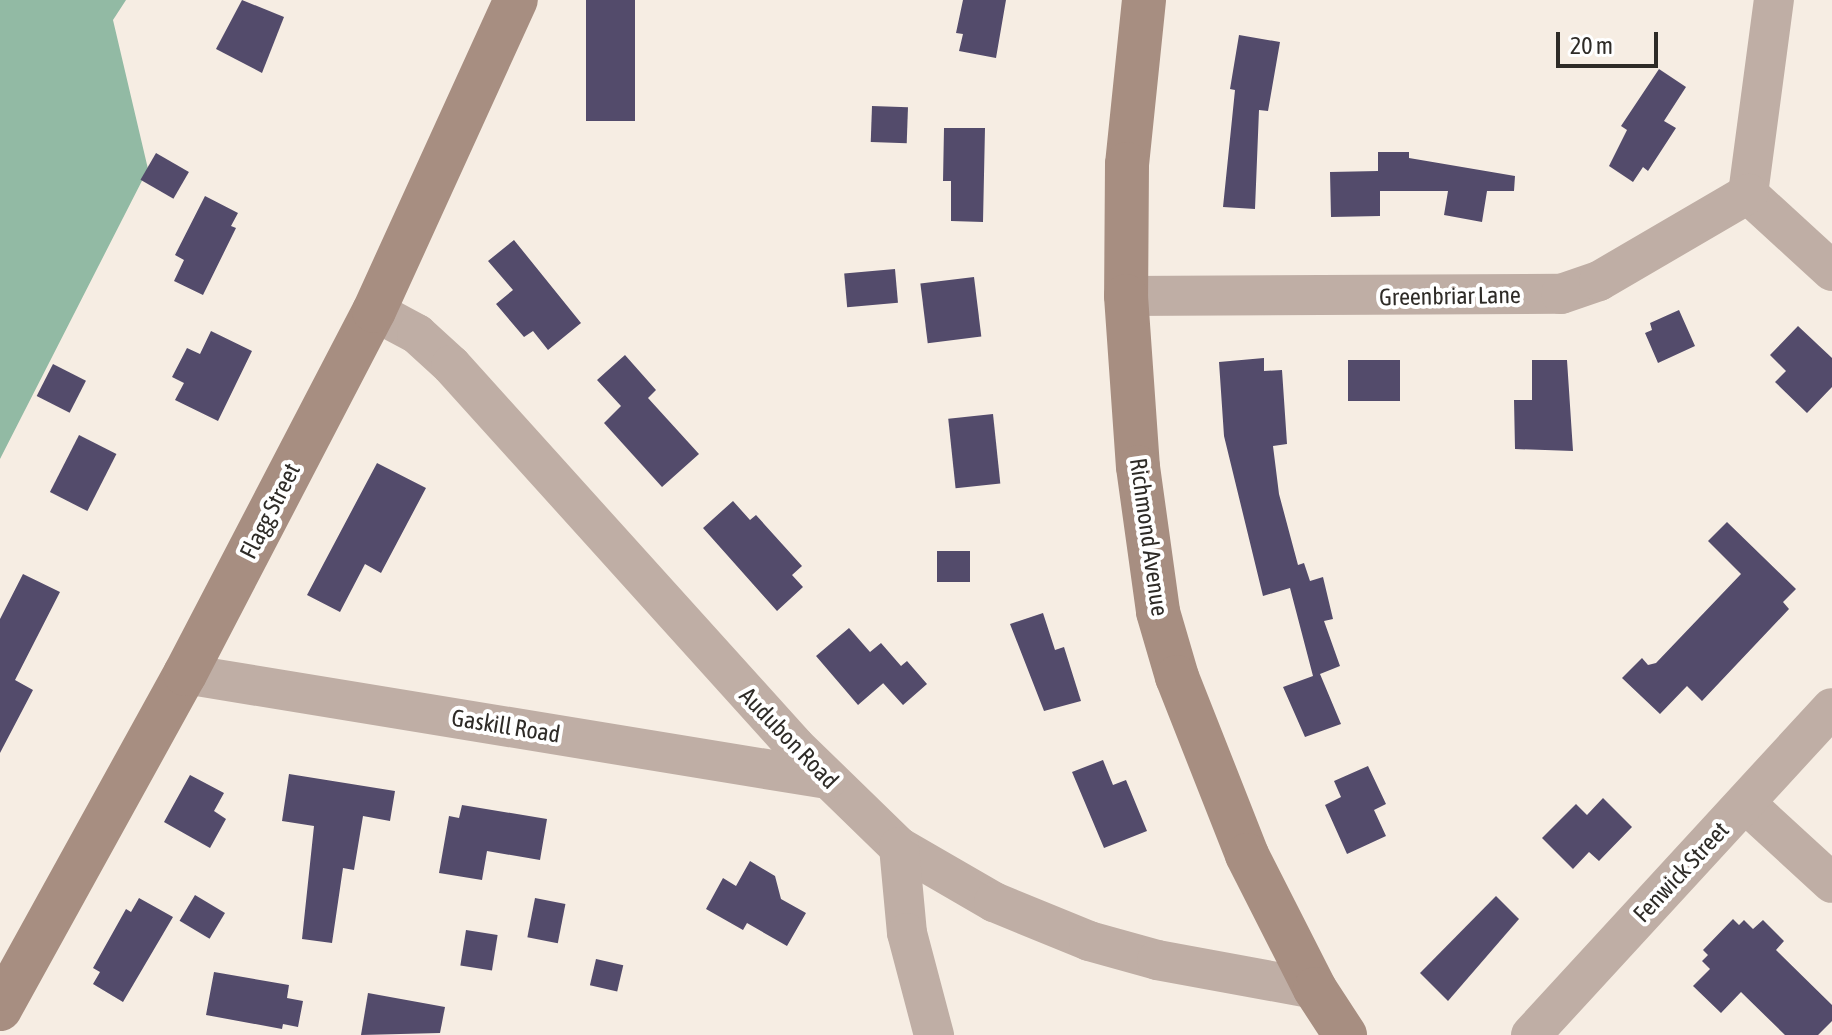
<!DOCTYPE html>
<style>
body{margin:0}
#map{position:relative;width:1832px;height:1035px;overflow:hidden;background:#f6ede3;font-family:"Asap Condensed",sans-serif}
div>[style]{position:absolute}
.forest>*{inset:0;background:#92baa4}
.building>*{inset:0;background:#534b6b;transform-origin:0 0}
.street>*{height:40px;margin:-20px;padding:0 20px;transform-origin:20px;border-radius:20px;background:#bfaea5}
.secondary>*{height:44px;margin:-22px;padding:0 22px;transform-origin:22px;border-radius:22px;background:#a78e81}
span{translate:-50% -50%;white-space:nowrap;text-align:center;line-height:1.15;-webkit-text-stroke:8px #fff;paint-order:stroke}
.street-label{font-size:24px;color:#2e2b27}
.scale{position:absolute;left:1556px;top:32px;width:102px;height:36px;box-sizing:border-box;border:4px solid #2e2b27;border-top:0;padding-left:10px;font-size:24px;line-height:28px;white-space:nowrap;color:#2e2b27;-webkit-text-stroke:6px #fff;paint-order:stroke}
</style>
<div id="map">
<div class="forest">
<div style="clip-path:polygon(0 0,126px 0,113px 20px,148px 169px,0 459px)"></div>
</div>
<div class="building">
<div style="clip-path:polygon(242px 0,284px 17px,262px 73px,216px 49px)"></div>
<div style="left:586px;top:0;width:49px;height:121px"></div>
<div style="clip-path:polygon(963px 0,1006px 0,996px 58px,959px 51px,963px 34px,956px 33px)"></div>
<div style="clip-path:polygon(1239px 35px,1280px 42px,1268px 111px,1259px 110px,1255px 209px,1223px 207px,1235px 90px,1230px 89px)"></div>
<div style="clip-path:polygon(1659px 69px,1686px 87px,1664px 121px,1676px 128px,1648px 171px,1643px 167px,1633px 182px,1609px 166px,1627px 130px,1621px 126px)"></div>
<div style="left:872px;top:106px;width:36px;height:36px;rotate:2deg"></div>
<div style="clip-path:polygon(944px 128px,985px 128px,983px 222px,951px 221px,951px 181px,943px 181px)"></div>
<div style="clip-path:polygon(1378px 152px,1409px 152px,1409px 158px,1515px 176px,1514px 191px,1487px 191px,1482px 222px,1444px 215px,1448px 191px,1380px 191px,1380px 216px,1331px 217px,1330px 172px,1378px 171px)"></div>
<div style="left:156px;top:153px;width:38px;height:31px;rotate:30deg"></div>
<div style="clip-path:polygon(205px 196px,238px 213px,231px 226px,236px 228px,203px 295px,174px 281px,184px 260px,175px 255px)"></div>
<div style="clip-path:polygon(514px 240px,581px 323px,548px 350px,533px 331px,524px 337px,496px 304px,513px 290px,488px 261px)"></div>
<div style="left:895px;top:269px;width:34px;height:51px;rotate:85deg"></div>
<div style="left:974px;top:277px;width:60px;height:54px;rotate:83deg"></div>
<div style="clip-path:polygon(1679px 310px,1695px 346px,1658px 363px,1645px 333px,1652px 330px,1650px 323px)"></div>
<div style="clip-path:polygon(1798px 326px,1832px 358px,1832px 387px,1807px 413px,1775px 382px,1786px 371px,1770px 355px)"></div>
<div style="clip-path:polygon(211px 331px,252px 351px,218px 421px,175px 400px,184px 383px,172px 377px,187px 348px,200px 354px)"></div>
<div style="clip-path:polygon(625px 355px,656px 390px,648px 398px,699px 454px,662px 487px,604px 423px,621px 406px,597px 380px)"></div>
<div style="clip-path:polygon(1264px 358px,1264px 371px,1282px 370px,1287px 444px,1273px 446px,1279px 494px,1298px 565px,1304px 563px,1310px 581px,1323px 577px,1333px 619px,1324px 621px,1340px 666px,1320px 674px,1341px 724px,1305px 737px,1283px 687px,1313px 676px,1290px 588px,1263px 596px,1224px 436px,1219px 362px)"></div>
<div style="left:1348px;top:360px;width:52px;height:41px"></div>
<div style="clip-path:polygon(1532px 360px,1567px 360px,1573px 451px,1515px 449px,1514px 400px,1532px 400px)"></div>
<div style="left:53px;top:364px;width:37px;height:36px;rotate:27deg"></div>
<div style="left:993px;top:414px;width:70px;height:45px;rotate:84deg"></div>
<div style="left:79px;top:435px;width:42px;height:64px;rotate:27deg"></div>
<div style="clip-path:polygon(377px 463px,426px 488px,381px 573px,365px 564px,340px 612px,307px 595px)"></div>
<div style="clip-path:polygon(733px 501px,750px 520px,756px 515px,802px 566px,792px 575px,803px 587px,777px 611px,703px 528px)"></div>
<div style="clip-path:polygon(1727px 522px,1796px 589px,1783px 602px,1789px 609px,1702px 701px,1687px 686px,1660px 714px,1622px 678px,1642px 658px,1648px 665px,1656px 663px,1741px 574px,1708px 541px)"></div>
<div style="left:937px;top:551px;width:33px;height:31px"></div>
<div style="clip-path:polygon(23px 574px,60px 592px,15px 680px,33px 690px,0 753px,0 619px)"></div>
<div style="clip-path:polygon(1043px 613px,1055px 650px,1064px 647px,1081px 701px,1044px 711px,1010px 624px)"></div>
<div style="clip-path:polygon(849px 628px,870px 652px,881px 643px,901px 666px,907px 661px,927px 684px,903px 705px,883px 683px,888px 679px,858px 705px,816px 656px)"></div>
<div style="clip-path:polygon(1103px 760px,1113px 785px,1126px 780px,1147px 831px,1104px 848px,1072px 772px)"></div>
<div style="clip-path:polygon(1368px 766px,1386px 804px,1374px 810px,1386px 836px,1347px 854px,1325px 805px,1341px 797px,1334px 781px)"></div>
<div style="clip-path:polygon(289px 774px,395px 791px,390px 821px,363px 816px,354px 870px,343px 868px,332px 943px,302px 939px,314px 826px,282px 821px)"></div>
<div style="clip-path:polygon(190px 775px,224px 793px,214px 811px,226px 819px,210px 848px,164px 822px)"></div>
<div style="clip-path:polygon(1603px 798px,1632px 827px,1599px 861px,1589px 852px,1573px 869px,1542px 838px,1576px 804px,1587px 815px)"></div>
<div style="clip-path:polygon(462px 805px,547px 819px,540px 860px,487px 851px,482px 880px,439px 873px,449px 816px,459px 818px)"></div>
<div style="clip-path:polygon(750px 861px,775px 876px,781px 899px,806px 913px,787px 946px,747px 923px,743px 930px,706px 909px,723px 878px,736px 886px)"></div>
<div style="left:195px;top:895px;width:35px;height:30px;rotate:31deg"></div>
<div style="clip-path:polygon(1496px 896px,1519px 919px,1448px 1001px,1420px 973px)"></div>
<div style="clip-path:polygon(139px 898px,173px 917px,123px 1002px,93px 984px,100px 972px,93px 968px,126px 909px,131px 912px)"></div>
<div style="left:535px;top:898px;width:31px;height:40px;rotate:11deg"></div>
<div style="clip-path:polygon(1733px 919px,1739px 925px,1744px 920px,1753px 929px,1763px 920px,1784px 941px,1776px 950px,1832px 1005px,1832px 1021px,1818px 1035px,1785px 1035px,1741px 992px,1721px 1013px,1693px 986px,1710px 969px,1702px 961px,1708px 955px,1703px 950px)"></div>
<div style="left:466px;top:930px;width:32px;height:36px;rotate:9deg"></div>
<div style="left:596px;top:959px;width:28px;height:27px;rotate:13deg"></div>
<div style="clip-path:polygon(214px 972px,289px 985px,287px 998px,303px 1001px,298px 1027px,283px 1024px,282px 1029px,206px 1015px)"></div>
<div style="clip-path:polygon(368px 993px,445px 1007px,440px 1033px,361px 1035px)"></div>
</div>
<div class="street">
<div style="left:1748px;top:194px;width:196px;rotate:-82.4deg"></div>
<div style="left:1748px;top:194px;width:114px;rotate:42.5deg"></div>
<div style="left:1126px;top:296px;width:435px;rotate:-0.3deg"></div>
<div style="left:1561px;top:294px;width:40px;rotate:-18.9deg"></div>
<div style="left:1599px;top:281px;width:173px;rotate:-30.3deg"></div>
<div style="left:374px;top:311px;width:49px;rotate:28.1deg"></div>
<div style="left:417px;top:334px;width:46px;rotate:42.4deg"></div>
<div style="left:451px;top:365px;width:513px;rotate:47.92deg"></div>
<div style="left:795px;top:746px;width:145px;rotate:44.2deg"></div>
<div style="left:899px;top:847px;width:110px;rotate:30.1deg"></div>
<div style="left:994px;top:902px;width:103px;rotate:22.3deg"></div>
<div style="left:1089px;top:941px;width:71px;rotate:15.6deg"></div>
<div style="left:1157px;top:960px;width:161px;rotate:10.4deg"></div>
<div style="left:185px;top:674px;width:651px;rotate:9.29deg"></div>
<div style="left:1745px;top:803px;width:118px;rotate:42.6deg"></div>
<div style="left:899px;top:847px;width:86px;rotate:84.7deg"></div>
<div style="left:907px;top:933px;width:106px;rotate:75.2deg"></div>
<div style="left:1531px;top:1035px;width:444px;rotate:-47.4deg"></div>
</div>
<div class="secondary">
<div style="left:1144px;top:0;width:165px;rotate:95.9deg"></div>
<div style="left:1127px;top:164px;width:132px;rotate:90.4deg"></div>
<div style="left:1126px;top:296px;width:171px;rotate:86deg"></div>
<div style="left:1138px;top:467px;width:146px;rotate:82.1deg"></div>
<div style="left:1158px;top:612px;width:68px;rotate:73.7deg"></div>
<div style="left:1177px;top:677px;width:191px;rotate:68.5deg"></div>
<div style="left:1247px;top:855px;width:150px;rotate:63.1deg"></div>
<div style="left:1315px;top:989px;width:55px;rotate:56.9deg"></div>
<div style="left:0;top:1009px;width:383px;rotate:-61.1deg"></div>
<div style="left:185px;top:674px;width:409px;rotate:-62.5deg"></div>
<div style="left:374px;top:311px;width:342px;rotate:-65.5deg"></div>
</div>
<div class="street-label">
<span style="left:1450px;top:296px;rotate:-1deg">Greenbriar Lane</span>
<span style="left:270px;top:511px;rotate:-63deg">Flagg Street</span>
<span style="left:1149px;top:537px;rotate:82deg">Richmond Avenue</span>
<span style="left:506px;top:726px;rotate:9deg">Gaskill Road</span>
<span style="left:789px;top:738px;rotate:46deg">Audubon Road</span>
<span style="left:1681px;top:872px;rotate:-47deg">Fenwick Street</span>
</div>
<div class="scale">20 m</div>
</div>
